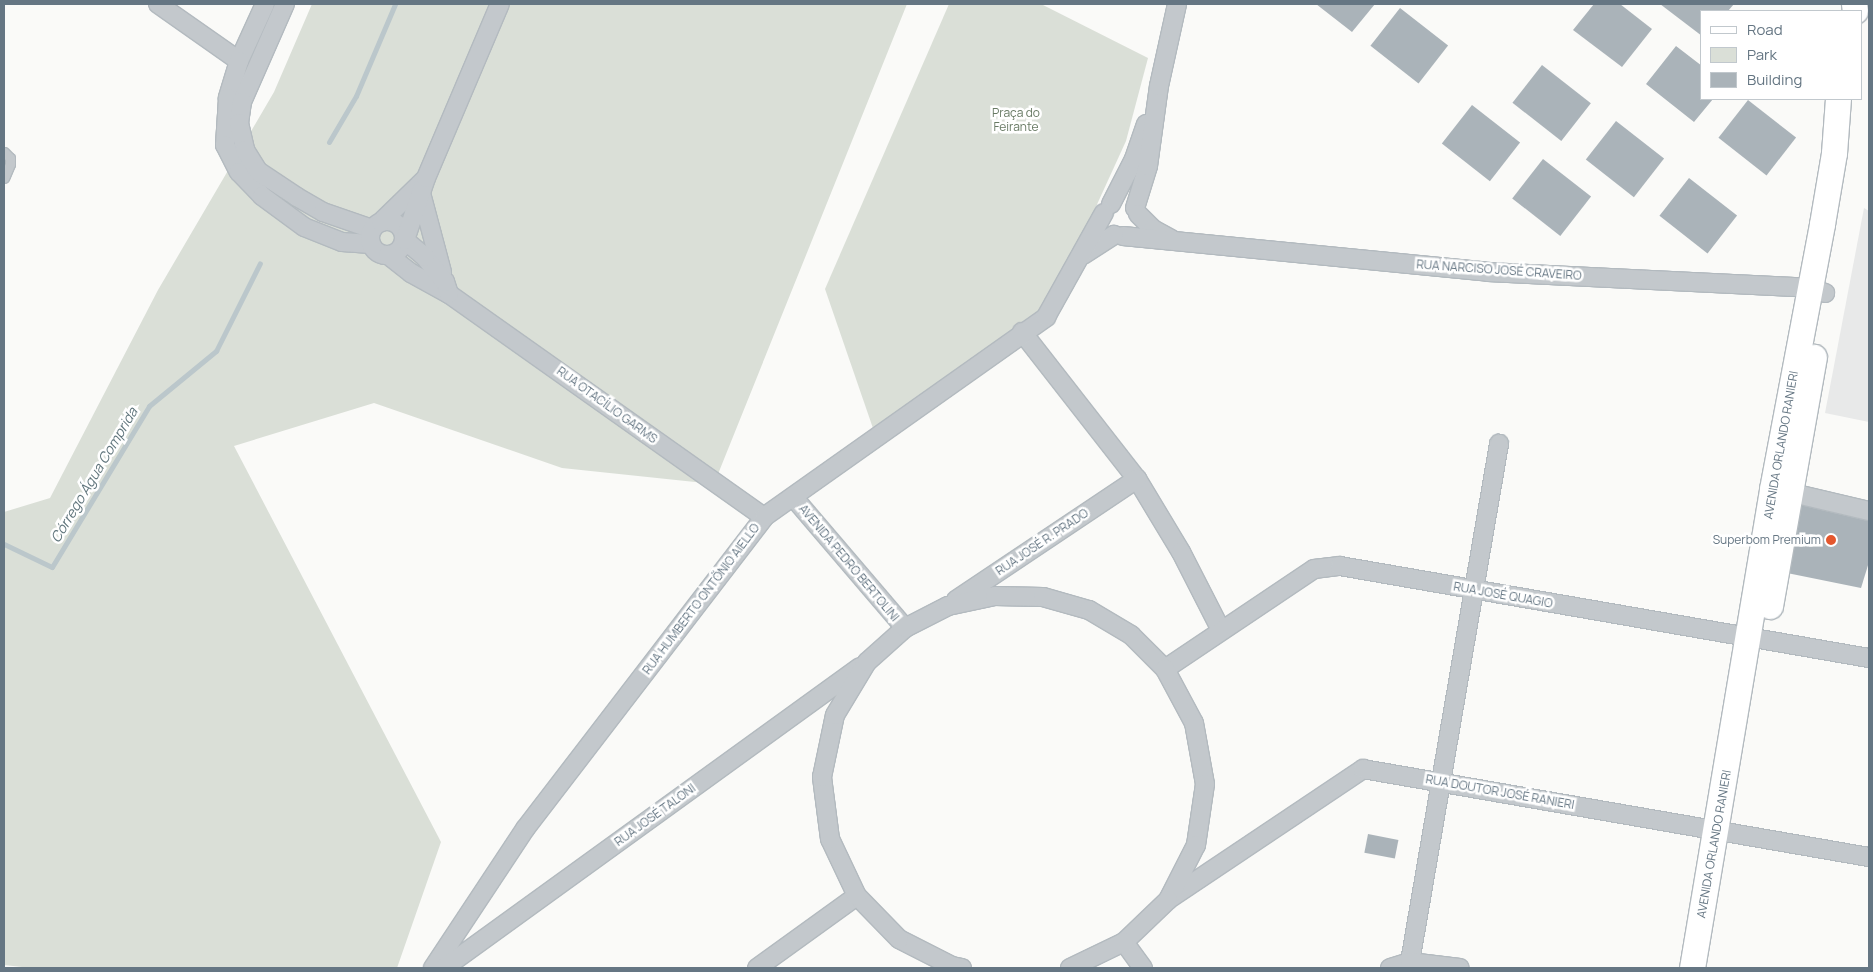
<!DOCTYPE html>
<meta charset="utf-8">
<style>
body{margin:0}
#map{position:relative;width:1873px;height:972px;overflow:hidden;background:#fafaf8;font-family:Manrope,sans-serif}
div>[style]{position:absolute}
.built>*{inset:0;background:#e8e9e9}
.green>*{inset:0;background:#dadfd7}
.stream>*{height:5px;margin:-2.5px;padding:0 2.5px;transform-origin:2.5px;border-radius:2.5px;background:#bbc7cb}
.building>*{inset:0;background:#aab3b9;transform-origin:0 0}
.roads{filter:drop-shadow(1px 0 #b3babf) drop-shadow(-1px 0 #b3babf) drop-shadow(0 1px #b3babf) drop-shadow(0 -1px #b3babf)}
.service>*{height:9px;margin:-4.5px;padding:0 4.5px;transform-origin:4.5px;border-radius:4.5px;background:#c3c8cc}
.minor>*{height:18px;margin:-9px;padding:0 9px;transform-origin:9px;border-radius:9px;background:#c3c8cc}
.minor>.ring{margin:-9px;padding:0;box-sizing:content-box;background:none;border:18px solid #c3c8cc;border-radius:50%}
.secondary>*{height:25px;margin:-12.5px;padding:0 12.5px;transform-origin:12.5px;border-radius:12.5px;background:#fff}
.dots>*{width:14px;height:14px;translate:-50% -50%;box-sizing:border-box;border:2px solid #fff;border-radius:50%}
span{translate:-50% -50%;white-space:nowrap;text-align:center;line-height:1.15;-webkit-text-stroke:5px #fff;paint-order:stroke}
.park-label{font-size:12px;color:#687a64}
.street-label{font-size:12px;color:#657683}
.poi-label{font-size:12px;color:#657683}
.right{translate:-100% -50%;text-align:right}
.water-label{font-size:14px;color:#60757c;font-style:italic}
.frame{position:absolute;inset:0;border:5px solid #657683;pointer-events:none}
.legend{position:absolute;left:1700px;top:10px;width:162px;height:90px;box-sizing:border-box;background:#fff;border:1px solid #c1c8cd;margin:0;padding:6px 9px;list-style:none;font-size:15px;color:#657683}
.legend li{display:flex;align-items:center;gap:10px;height:25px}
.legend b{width:25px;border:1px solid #c1c8cd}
</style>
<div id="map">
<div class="built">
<div style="clip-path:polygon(1864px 208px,1869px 211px,1869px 422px,1825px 413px)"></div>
</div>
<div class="green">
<div style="clip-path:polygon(312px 4px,907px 4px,714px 484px,562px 468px,374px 403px,234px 446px,441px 842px,397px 968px,31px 968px,4px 965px,4px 512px,50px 498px,158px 290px,274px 92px)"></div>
<div style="clip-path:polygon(949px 4px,1041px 4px,1148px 58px,1126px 141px,1078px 246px,1039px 310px,876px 437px,825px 289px)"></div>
</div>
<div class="stream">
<div style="left:329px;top:142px;width:53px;rotate:-59.6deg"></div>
<div style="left:356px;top:96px;width:100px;rotate:-67deg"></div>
<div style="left:4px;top:544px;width:53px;rotate:25.6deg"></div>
<div style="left:52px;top:567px;width:188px;rotate:-58.9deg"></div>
<div style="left:149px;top:406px;width:87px;rotate:-39.4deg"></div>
<div style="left:216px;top:351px;width:98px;rotate:-63.4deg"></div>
</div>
<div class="building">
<div style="clip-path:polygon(1316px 4px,1375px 4px,1352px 32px)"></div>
<div style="clip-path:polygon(1594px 4px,1620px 4px,1652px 29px,1622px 67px,1573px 30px)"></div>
<div style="clip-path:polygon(1660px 4px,1734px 4px,1728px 11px,1702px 11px,1702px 36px)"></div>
<div style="left:1400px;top:8px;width:61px;height:48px;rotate:38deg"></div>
<div style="clip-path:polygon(1676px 46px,1702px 66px,1702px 99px,1713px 99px,1694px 122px,1646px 84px)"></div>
<div style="left:1542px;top:65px;width:62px;height:48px;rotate:38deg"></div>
<div style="left:1748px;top:100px;width:61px;height:48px;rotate:38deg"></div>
<div style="left:1472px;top:105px;width:61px;height:49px;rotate:38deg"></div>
<div style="left:1616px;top:121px;width:61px;height:49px;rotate:38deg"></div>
<div style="left:1543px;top:159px;width:61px;height:50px;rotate:38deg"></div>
<div style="left:1689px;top:178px;width:61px;height:48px;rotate:38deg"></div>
<div style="clip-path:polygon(1801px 504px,1869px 519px,1869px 562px,1861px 588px,1787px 573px)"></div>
<div style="left:1368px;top:834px;width:31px;height:19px;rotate:11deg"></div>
</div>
<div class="roads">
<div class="service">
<div style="left:4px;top:152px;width:8px;rotate:45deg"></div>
<div style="left:10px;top:158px;width:6px;rotate:90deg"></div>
<div style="left:10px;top:164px;width:15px;rotate:113deg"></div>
</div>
<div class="minor">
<div style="left:158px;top:4px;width:99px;rotate:35.1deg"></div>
<div style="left:265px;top:4px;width:63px;rotate:114.5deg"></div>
<div style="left:239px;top:61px;width:39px;rotate:107deg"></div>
<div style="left:228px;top:98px;width:47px;rotate:93.7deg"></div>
<div style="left:225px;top:145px;width:30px;rotate:63deg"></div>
<div style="left:239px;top:172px;width:33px;rotate:46deg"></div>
<div style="left:262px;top:196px;width:52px;rotate:36.4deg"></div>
<div style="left:304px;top:227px;width:41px;rotate:21.5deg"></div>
<div style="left:342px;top:242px;width:29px;rotate:4deg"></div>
<div style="left:285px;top:4px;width:107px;rotate:113.7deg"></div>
<div style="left:242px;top:102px;width:21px;rotate:98deg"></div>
<div style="left:239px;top:123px;width:28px;rotate:77deg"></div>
<div style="left:245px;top:150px;width:25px;rotate:58deg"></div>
<div style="left:258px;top:171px;width:47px;rotate:33.7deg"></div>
<div style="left:297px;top:197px;width:30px;rotate:30deg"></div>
<div style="left:323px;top:212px;width:52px;rotate:19.1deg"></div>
<div style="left:421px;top:193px;width:82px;rotate:75.1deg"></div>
<div style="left:1111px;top:204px;width:51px;rotate:-62.9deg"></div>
<div style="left:1134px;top:159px;width:37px;rotate:-71deg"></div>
<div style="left:1135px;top:208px;width:44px;rotate:-72.8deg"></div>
<div style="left:1148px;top:166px;width:81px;rotate:-82.2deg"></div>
<div style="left:1159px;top:86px;width:84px;rotate:-77.6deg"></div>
<div style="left:1138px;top:214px;width:21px;rotate:45deg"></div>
<div style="left:1153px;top:229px;width:21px;rotate:29deg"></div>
<div class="ring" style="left:370px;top:221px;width:16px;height:16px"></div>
<div style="left:381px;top:222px;width:60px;rotate:-44.3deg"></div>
<div style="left:1123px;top:236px;width:367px;rotate:5.6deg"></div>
<div style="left:1488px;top:272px;width:322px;rotate:2.8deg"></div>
<div style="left:1810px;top:288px;width:16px;rotate:18deg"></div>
<div style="left:388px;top:255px;width:29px;rotate:38deg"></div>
<div style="left:411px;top:273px;width:43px;rotate:28.9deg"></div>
<div style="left:449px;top:294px;width:386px;rotate:35.3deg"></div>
<div style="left:1083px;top:255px;width:37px;rotate:-33deg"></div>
<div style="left:449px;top:294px;width:13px;rotate:-108deg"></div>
<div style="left:445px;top:282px;width:32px;rotate:-129deg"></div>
<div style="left:425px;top:257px;width:26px;rotate:-140deg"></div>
<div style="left:405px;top:240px;width:65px;rotate:-71.3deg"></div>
<div style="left:426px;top:178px;width:189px;rotate:-67deg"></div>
<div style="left:1022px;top:332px;width:187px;rotate:52deg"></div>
<div style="left:1137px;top:479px;width:85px;rotate:58.9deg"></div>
<div style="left:1181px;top:552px;width:88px;rotate:62.9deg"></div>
<div style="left:1780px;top:490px;width:91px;rotate:13.3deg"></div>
<div style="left:794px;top:498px;width:171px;rotate:49.5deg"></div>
<div style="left:956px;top:600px;width:218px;rotate:-33.8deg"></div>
<div style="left:1165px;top:669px;width:179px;rotate:-33.9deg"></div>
<div style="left:1314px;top:569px;width:26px;rotate:-7deg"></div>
<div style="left:1340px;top:566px;width:537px;rotate:9.87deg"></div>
<div style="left:1169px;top:899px;width:234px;rotate:-33.8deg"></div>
<div style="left:1363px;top:769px;width:514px;rotate:9.87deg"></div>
<div style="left:1124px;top:942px;width:32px;rotate:54deg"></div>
<div style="left:1410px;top:962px;width:526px;rotate:-80.25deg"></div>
<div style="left:433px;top:968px;width:167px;rotate:-56.5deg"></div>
<div style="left:525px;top:829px;width:393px;rotate:-52.5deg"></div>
<div style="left:764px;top:517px;width:346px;rotate:-35.3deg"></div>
<div style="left:1046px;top:317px;width:119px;rotate:-60.9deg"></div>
<div style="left:444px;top:968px;width:513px;rotate:-35.89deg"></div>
<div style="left:757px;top:968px;width:123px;rotate:-35.8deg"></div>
<div style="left:962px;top:968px;width:10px;rotate:-169deg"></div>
<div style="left:952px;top:966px;width:59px;rotate:-153deg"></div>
<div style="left:899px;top:939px;width:60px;rotate:-134.3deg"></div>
<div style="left:857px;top:896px;width:63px;rotate:-115.3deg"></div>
<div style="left:830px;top:839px;width:63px;rotate:-97.4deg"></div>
<div style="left:822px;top:777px;width:63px;rotate:-78.2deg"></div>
<div style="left:835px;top:715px;width:62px;rotate:-58.9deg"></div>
<div style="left:867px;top:662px;width:51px;rotate:-41.8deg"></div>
<div style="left:905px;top:628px;width:48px;rotate:-27.1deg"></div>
<div style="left:948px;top:606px;width:48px;rotate:-12deg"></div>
<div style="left:995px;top:596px;width:48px;rotate:1.2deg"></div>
<div style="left:1043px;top:597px;width:48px;rotate:15.8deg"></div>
<div style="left:1089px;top:610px;width:49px;rotate:30.8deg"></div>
<div style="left:1131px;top:635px;width:48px;rotate:45deg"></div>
<div style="left:1165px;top:669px;width:61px;rotate:61.8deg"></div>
<div style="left:1194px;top:723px;width:62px;rotate:79.8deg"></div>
<div style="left:1205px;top:784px;width:62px;rotate:98.4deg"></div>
<div style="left:1196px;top:845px;width:62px;rotate:117deg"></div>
<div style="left:1168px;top:900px;width:61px;rotate:136.3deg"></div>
<div style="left:1124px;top:942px;width:60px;rotate:154.3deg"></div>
<div style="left:1390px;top:968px;width:21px;rotate:-17deg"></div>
<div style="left:1410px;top:962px;width:50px;rotate:6.8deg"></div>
</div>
<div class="secondary">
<div style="left:1854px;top:4px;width:7px;rotate:82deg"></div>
<div style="left:1770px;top:606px;width:253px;rotate:-80deg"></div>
<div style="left:1692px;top:968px;width:486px;rotate:-80.5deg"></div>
<div style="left:1772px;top:489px;width:270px;rotate:-79.3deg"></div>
<div style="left:1822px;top:224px;width:72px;rotate:-80.4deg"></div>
<div style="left:1834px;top:153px;width:54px;rotate:-85.8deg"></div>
</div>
</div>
<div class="dots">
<div style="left:1831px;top:540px;background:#e4572e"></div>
</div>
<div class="park-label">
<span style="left:1016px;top:120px">Praça do<br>Feirante</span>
</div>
<div class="street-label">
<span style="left:1499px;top:270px;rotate:4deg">RUA NARCISO JOSÉ CRAVEIRO</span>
<span style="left:607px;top:405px;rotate:36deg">RUA OTACÍLIO GARMS</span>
<span style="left:1781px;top:445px;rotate:-80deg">AVENIDA ORLANDO RANIERI</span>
<span style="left:1042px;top:542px;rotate:-34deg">RUA JOSÉ R. PRADO</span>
<span style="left:849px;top:563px;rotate:50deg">AVENIDA PEDRO BERTOLINI</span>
<span style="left:1503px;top:595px;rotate:10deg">RUA JOSÉ QUAGIO</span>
<span style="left:701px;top:599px;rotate:-53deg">RUA HUMBERTO ONTÕNIO AIELLO</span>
<span style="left:1500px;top:792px;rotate:10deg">RUA DOUTOR JOSÉ RANIERI</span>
<span style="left:655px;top:815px;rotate:-36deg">RUA JOSÉ TALONI</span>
<span style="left:1714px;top:844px;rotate:-80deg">AVENIDA ORLANDO RANIERI</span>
</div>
<div class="poi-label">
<span class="right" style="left:1821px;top:540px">Superbom Premium</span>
</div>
<div class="water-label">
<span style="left:94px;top:475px;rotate:-59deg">Córrego Água Comprida</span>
</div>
<div class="frame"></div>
<ul class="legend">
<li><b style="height:6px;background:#fff"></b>Road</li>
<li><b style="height:14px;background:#dadfd7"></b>Park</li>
<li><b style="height:14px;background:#aab3b9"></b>Building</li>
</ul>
</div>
